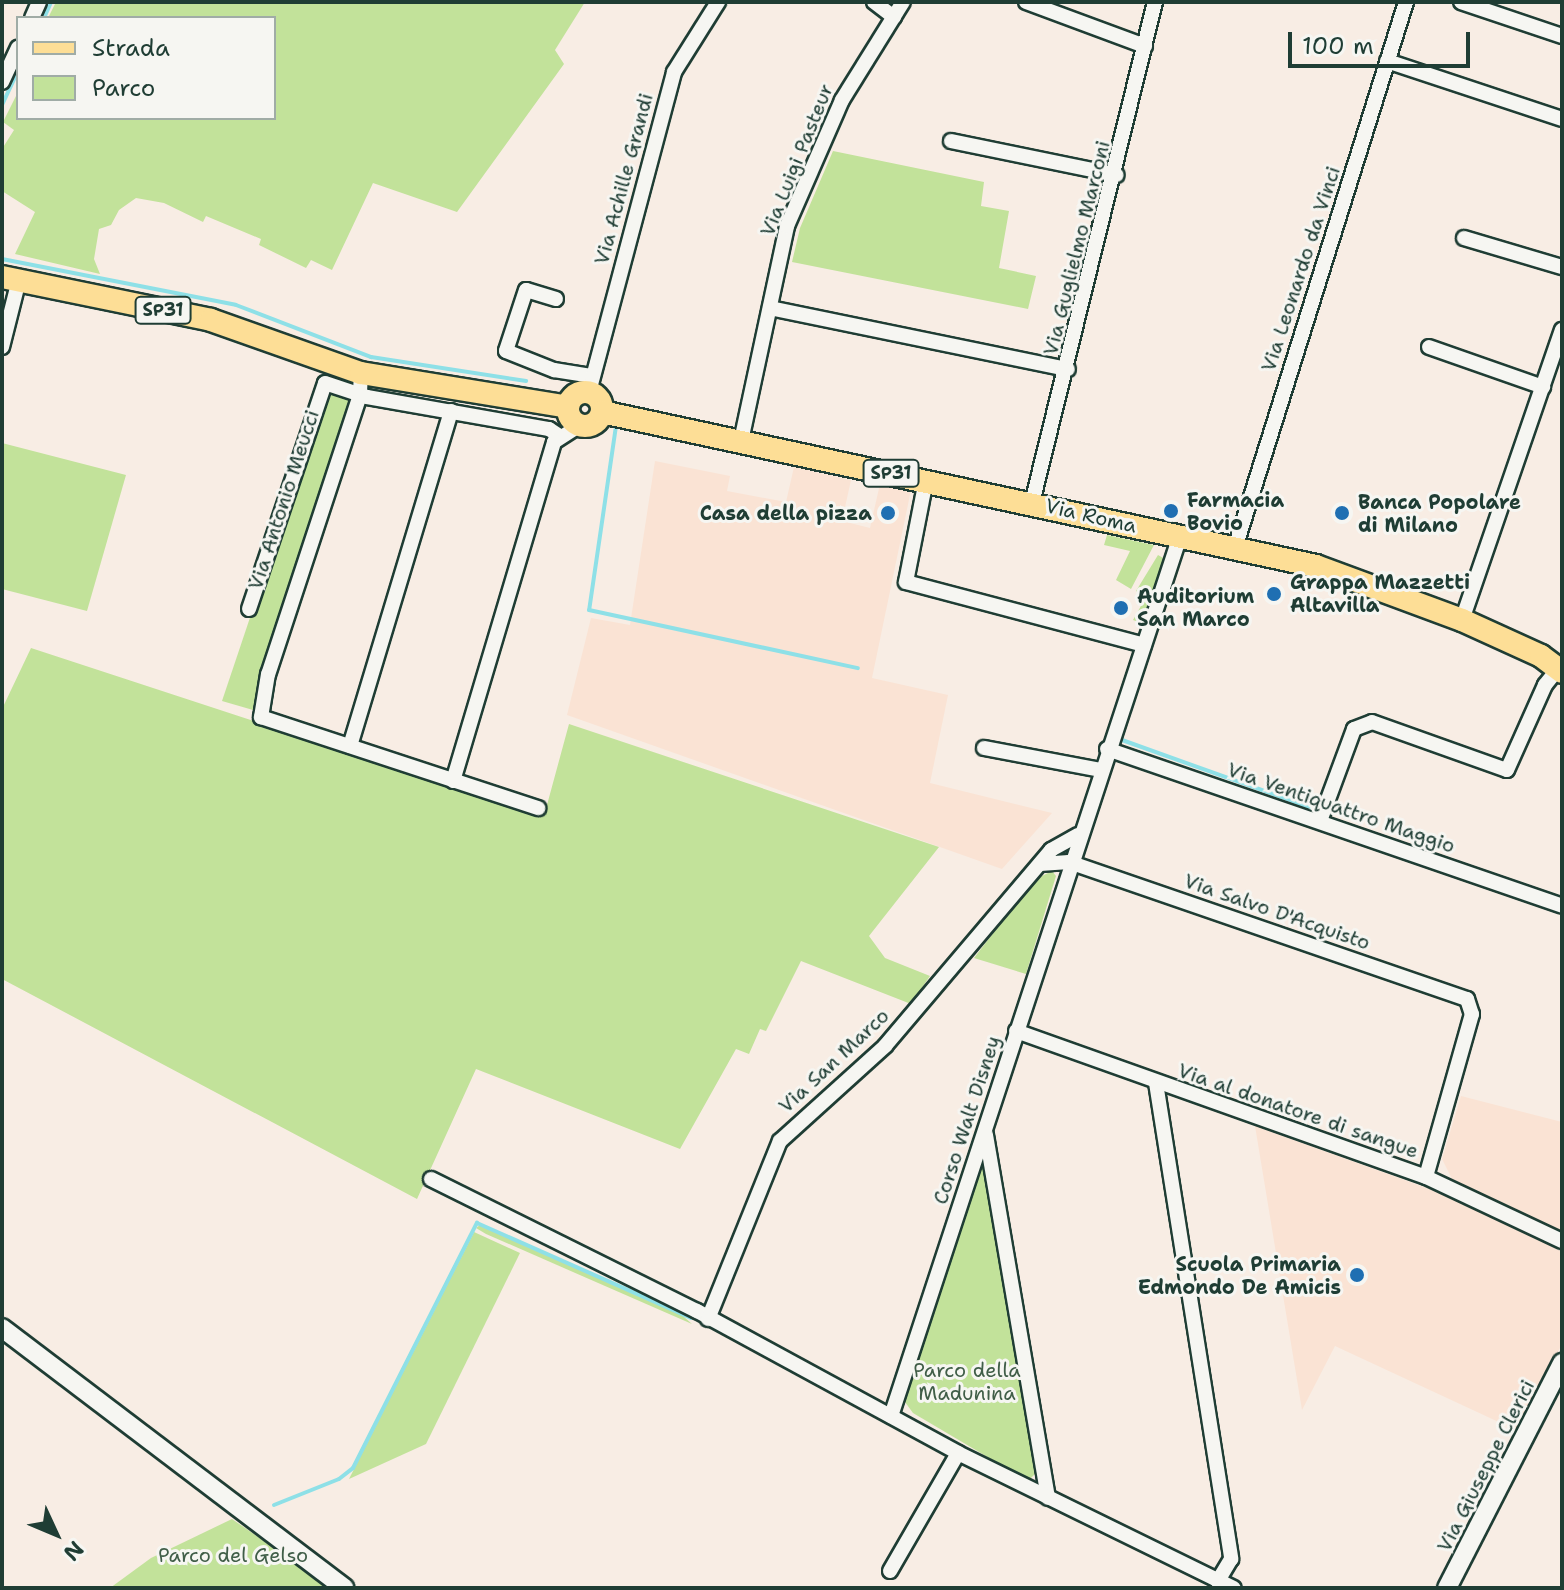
<!DOCTYPE html>
<style>
body{margin:0}
#map{position:relative;width:1564px;height:1590px;overflow:hidden;background:#f8ede4;font-family:"Shantell Sans",sans-serif}
div>[style]{position:absolute}
.built>*{inset:0;background:#fae3d4}
.green>*{inset:0;background:#c2e29a}
.stream>*{height:4px;margin:-2px;padding:0 2px;transform-origin:2px;border-radius:2px;background:#8ee0e7}
.roads{filter:drop-shadow(2px 0 #1f3d34) drop-shadow(-2px 0 #1f3d34) drop-shadow(0 2px #1f3d34) drop-shadow(0 -2px #1f3d34)}
.street>*{height:14px;margin:-7px;padding:0 7px;transform-origin:7px;border-radius:7px;background:#f6f6f2}
.secondary>*{height:18px;margin:-9px;padding:0 9px;transform-origin:9px;border-radius:9px;background:#f6f6f2}
.primary>*{height:22px;margin:-11px;padding:0 11px;transform-origin:11px;border-radius:11px;background:#fdde96}
.primary>.ring{margin:-11px;padding:0;box-sizing:content-box;background:none;border:22px solid #fdde96;border-radius:50%}
.dots>*{width:22px;height:22px;translate:-50% -50%;box-sizing:border-box;border:4px solid #f6f6f2;border-radius:50%}
span{translate:-50% -50%;white-space:nowrap;text-align:center;line-height:1.15;-webkit-text-stroke:6px #f6f6f2;paint-order:stroke}
.shield-label span{padding:2px 6px;background:#f6f6f2;border:2px solid;border-radius:6px;-webkit-text-stroke-width:0}
.shield-label{font-size:18px;color:#1f3d34;font-weight:700}
.street-label{font-size:20px;color:#1f3d34}
.poi-label{font-size:20px;color:#1f3d34;font-weight:700}
.left{translate:0 -50%;text-align:left}
.right{translate:-100% -50%;text-align:right}
.park-label{font-size:20px;color:#405e48}
.frame{position:absolute;inset:0;border:4px solid #1f3d34;pointer-events:none}
.legend{position:absolute;left:16px;top:16px;width:260px;height:104px;box-sizing:border-box;background:#f6f6f2;border:2px solid #a0aca6;margin:0;padding:10px 14px;list-style:none;font-size:24px;color:#1f3d34}
.legend li{display:flex;align-items:center;gap:16px;height:40px}
.legend b{width:40px;border:2px solid #a0aca6}
.north{position:absolute;left:16px;top:1494px;width:80px;height:80px;-webkit-text-stroke:6px #f6f6f2;paint-order:stroke;rotate:134deg;font-size:22px;font-weight:700;line-height:32px;text-align:center;color:#1f3d34}
.north::after{content:'';display:block;margin:auto;width:28px;height:36px;background:#1f3d34;clip-path:polygon(50% 0,100% 100%,50% 72%,0 100%)}
.scale{position:absolute;left:1288px;top:32px;width:182px;height:36px;box-sizing:border-box;border:4px solid #1f3d34;border-top:0;padding-left:10px;font-size:24px;line-height:28px;white-space:nowrap;color:#1f3d34;-webkit-text-stroke:6px #f6f6f2;paint-order:stroke}
</style>
<div id="map">
<div class="built">
<div style="clip-path:polygon(655px 461px,730px 476px,727px 491px,786px 502px,794px 467px,851px 480px,842px 521px,870px 528px,880px 484px,911px 490px,872px 678px,948px 695px,930px 783px,1052px 813px,1002px 869px,567px 715px,591px 618px,630px 625px)"></div>
<div style="clip-path:polygon(1461px 1096px,1562px 1122px,1562px 1233px,1452px 1179px,1442px 1159px)"></div>
<div style="clip-path:polygon(1255px 1126px,1468px 1203px,1562px 1252px,1562px 1344px,1518px 1431px,1335px 1346px,1302px 1410px)"></div>
</div>
<div class="green">
<div style="clip-path:polygon(56px 2px,585px 2px,555px 50px,564px 64px,457px 212px,373px 183px,332px 270px,311px 260px,306px 268px,259px 245px,261px 239px,206px 216px,203px 222px,164px 203px,136px 198px,119px 210px,111px 225px,99px 229px,94px 259px,100px 274px,15px 254px,35px 212px,2px 191px,2px 149px,14px 130px,3px 122px,18px 92px,18px 118px,274px 118px,274px 18px,48px 18px)"></div>
<div style="clip-path:polygon(833px 151px,984px 182px,981px 206px,1009px 211px,999px 268px,1036px 276px,1028px 309px,792px 262px,800px 228px)"></div>
<div style="clip-path:polygon(326px 391px,349px 399px,253px 710px,222px 701px)"></div>
<div style="clip-path:polygon(2px 443px,126px 475px,87px 611px,2px 589px)"></div>
<div style="clip-path:polygon(1107px 535px,1154px 545px,1131px 589px,1116px 580px,1130px 551px,1104px 545px)"></div>
<div style="clip-path:polygon(1158px 555px,1165px 559px,1144px 624px,1133px 620px,1146px 597px,1136px 591px)"></div>
<div style="clip-path:polygon(31px 648px,544px 816px,569px 724px,939px 847px,869px 936px,885px 958px,930px 976px,911px 1004px,801px 961px,766px 1031px,760px 1029px,749px 1054px,736px 1049px,680px 1149px,476px 1069px,417px 1199px,2px 979px,2px 709px)"></div>
<div style="clip-path:polygon(1052px 871px,1056px 876px,1026px 974px,974px 958px,1034px 880px)"></div>
<div style="clip-path:polygon(982px 1162px,1037px 1472px,1028px 1481px,913px 1413px,905px 1402px)"></div>
<div style="clip-path:polygon(480px 1225px,683px 1316px,692px 1324px,486px 1234px,476px 1228px)"></div>
<div style="clip-path:polygon(474px 1232px,520px 1253px,426px 1444px,349px 1479px)"></div>
<div style="clip-path:polygon(232px 1519px,332px 1588px,110px 1588px,151px 1558px)"></div>
</div>
<div class="stream">
<div style="left:44px;top:18px;width:17px;rotate:-66deg"></div>
<div style="left:2px;top:105px;width:38px;rotate:-65deg"></div>
<div style="left:2px;top:259px;width:238px;rotate:11.1deg"></div>
<div style="left:236px;top:305px;width:145px;rotate:21.1deg"></div>
<div style="left:371px;top:357px;width:157px;rotate:8.8deg"></div>
<div style="left:616px;top:426px;width:186px;rotate:98.3deg"></div>
<div style="left:589px;top:610px;width:275px;rotate:12.2deg"></div>
<div style="left:1122px;top:740px;width:205px;rotate:19.7deg"></div>
<div style="left:274px;top:1505px;width:70px;rotate:-21.8deg"></div>
<div style="left:339px;top:1479px;width:18px;rotate:-38deg"></div>
<div style="left:353px;top:1468px;width:275px;rotate:-63.2deg"></div>
<div style="left:477px;top:1223px;width:234px;rotate:23.9deg"></div>
</div>
<div class="roads">
<div class="street">
<div style="left:874px;top:2px;width:25px;rotate:37deg"></div>
<div style="left:1026px;top:2px;width:127px;rotate:20.3deg"></div>
<div style="left:1461px;top:2px;width:107px;rotate:18.6deg"></div>
<div style="left:32px;top:18px;width:17px;rotate:-66deg"></div>
<div style="left:1387px;top:61px;width:184px;rotate:18.3deg"></div>
<div style="left:2px;top:82px;width:38px;rotate:-65deg"></div>
<div style="left:951px;top:141px;width:169px;rotate:11.6deg"></div>
<div style="left:1464px;top:238px;width:102px;rotate:16.5deg"></div>
<div style="left:556px;top:299px;width:31px;rotate:-163deg"></div>
<div style="left:526px;top:290px;width:64px;rotate:108.2deg"></div>
<div style="left:506px;top:351px;width:52px;rotate:21.6deg"></div>
<div style="left:554px;top:370px;width:39px;rotate:9deg"></div>
<div style="left:770px;top:308px;width:304px;rotate:11.6deg"></div>
<div style="left:2px;top:347px;width:69px;rotate:-75.8deg"></div>
<div style="left:1429px;top:347px;width:121px;rotate:19.3deg"></div>
<div style="left:361px;top:373px;width:22px;rotate:93deg"></div>
<div style="left:360px;top:395px;width:294px;rotate:108.2deg"></div>
<div style="left:268px;top:674px;width:44px;rotate:99.2deg"></div>
<div style="left:261px;top:717px;width:292px;rotate:18.2deg"></div>
<div style="left:589px;top:392px;width:331px;rotate:-75.1deg"></div>
<div style="left:674px;top:72px;width:83px;rotate:-57.8deg"></div>
<div style="left:741px;top:441px;width:220px;rotate:-77.9deg"></div>
<div style="left:787px;top:226px;width:137px;rotate:-66.4deg"></div>
<div style="left:842px;top:100px;width:115px;rotate:-58.1deg"></div>
<div style="left:926px;top:480px;width:104px;rotate:101.1deg"></div>
<div style="left:906px;top:582px;width:246px;rotate:14.8deg"></div>
<div style="left:1032px;top:503px;width:516px;rotate:-76.21deg"></div>
<div style="left:1235px;top:548px;width:572px;rotate:-72.61deg"></div>
<div style="left:249px;top:609px;width:238px;rotate:-71.4deg"></div>
<div style="left:325px;top:383px;width:44px;rotate:18.4deg"></div>
<div style="left:367px;top:397px;width:185px;rotate:10deg"></div>
<div style="left:549px;top:429px;width:11px;rotate:34deg"></div>
<div style="left:1462px;top:620px;width:307px;rotate:-71deg"></div>
<div style="left:350px;top:746px;width:350px;rotate:-73.2deg"></div>
<div style="left:984px;top:748px;width:118px;rotate:10.7deg"></div>
<div style="left:1107px;top:749px;width:481px;rotate:19deg"></div>
<div style="left:453px;top:781px;width:354px;rotate:-73.4deg"></div>
<div style="left:554px;top:442px;width:31px;rotate:-33deg"></div>
<div style="left:1320px;top:821px;width:98px;rotate:-69.7deg"></div>
<div style="left:1354px;top:729px;width:19px;rotate:-21deg"></div>
<div style="left:1372px;top:722px;width:143px;rotate:19.6deg"></div>
<div style="left:1507px;top:770px;width:93px;rotate:-65.9deg"></div>
<div style="left:1545px;top:685px;width:21px;rotate:-51deg"></div>
<div style="left:1040px;top:864px;width:29px;rotate:-4deg"></div>
<div style="left:1069px;top:862px;width:421px;rotate:19deg"></div>
<div style="left:1467px;top:999px;width:16px;rotate:72deg"></div>
<div style="left:1472px;top:1014px;width:169px;rotate:105.8deg"></div>
<div style="left:1016px;top:1031px;width:435px;rotate:19.6deg"></div>
<div style="left:1426px;top:1177px;width:150px;rotate:25.2deg"></div>
<div style="left:1156px;top:1083px;width:482px;rotate:81deg"></div>
<div style="left:1231px;top:1559px;width:26px;rotate:121deg"></div>
<div style="left:986px;top:1135px;width:368px;rotate:80.3deg"></div>
<div style="left:431px;top:1179px;width:297px;rotate:26.4deg"></div>
<div style="left:697px;top:1311px;width:297px;rotate:28.5deg"></div>
<div style="left:958px;top:1453px;width:307px;rotate:26.1deg"></div>
<div style="left:708px;top:1319px;width:192px;rotate:-68deg"></div>
<div style="left:780px;top:1141px;width:142px;rotate:-42.1deg"></div>
<div style="left:885px;top:1046px;width:257px;rotate:-49.7deg"></div>
<div style="left:1051px;top:850px;width:31px;rotate:-29deg"></div>
<div style="left:891px;top:1416px;width:926px;rotate:-71.82deg"></div>
<div style="left:890px;top:1571px;width:136px;rotate:-60deg"></div>
</div>
<div class="secondary">
<div style="left:2px;top:1328px;width:430px;rotate:37.2deg"></div>
<div style="left:1447px;top:1588px;width:253px;rotate:-62.9deg"></div>
</div>
<div class="primary">
<div style="left:2px;top:277px;width:213px;rotate:11.6deg"></div>
<div style="left:211px;top:320px;width:159px;rotate:19.5deg"></div>
<div style="left:361px;top:373px;width:210px;rotate:9.3deg"></div>
<div class="ring" style="left:568px;top:392px;width:12px;height:12px"></div>
<div style="left:602px;top:412px;width:730px;rotate:12.17deg"></div>
<div style="left:1316px;top:566px;width:156px;rotate:20.3deg"></div>
<div style="left:1462px;top:620px;width:87px;rotate:24.5deg"></div>
<div style="left:1541px;top:656px;width:26px;rotate:37deg"></div>
</div>
</div>
<div class="dots">
<div style="left:1171px;top:511px;background:#1f6fb2"></div>
<div style="left:888px;top:513px;background:#1f6fb2"></div>
<div style="left:1342px;top:513px;background:#1f6fb2"></div>
<div style="left:1274px;top:594px;background:#1f6fb2"></div>
<div style="left:1121px;top:608px;background:#1f6fb2"></div>
<div style="left:1357px;top:1275px;background:#1f6fb2"></div>
</div>
<div class="shield-label">
<span style="left:163px;top:310px">SP31</span>
<span style="left:891px;top:473px">SP31</span>
</div>
<div class="street-label">
<span style="left:797px;top:160px;rotate:-68deg">Via Luigi Pasteur</span>
<span style="left:624px;top:179px;rotate:-75deg">Via Achille Grandi</span>
<span style="left:1077px;top:248px;rotate:-76deg">Via Guglielmo Marconi</span>
<span style="left:1301px;top:269px;rotate:-72deg">Via Leonardo da Vinci</span>
<span style="left:284px;top:500px;rotate:-72deg">Via Antonio Meucci</span>
<span style="left:1091px;top:516px;rotate:13deg">Via Roma</span>
<span style="left:1341px;top:808px;rotate:19deg">Via Ventiquattro Maggio</span>
<span style="left:1277px;top:912px;rotate:19deg">Via Salvo D'Acquisto</span>
<span style="left:834px;top:1061px;rotate:-43deg">Via San Marco</span>
<span style="left:1298px;top:1111px;rotate:19deg">Via al donatore di sangue</span>
<span style="left:967px;top:1120px;rotate:-72deg">Corso Walt Disney</span>
<span style="left:1486px;top:1466px;rotate:-63deg">Via Giuseppe Clerici</span>
</div>
<div class="poi-label">
<span class="left" style="left:1187px;top:512px">Farmacia<br>Bovio</span>
<span class="left" style="left:1358px;top:514px">Banca Popolare<br>di Milano</span>
<span class="right" style="left:872px;top:513px">Casa della pizza</span>
<span class="left" style="left:1290px;top:594px">Grappa Mazzetti<br>Altavilla</span>
<span class="left" style="left:1137px;top:608px">Auditorium<br>San Marco</span>
<span class="right" style="left:1341px;top:1276px">Scuola Primaria<br>Edmondo De Amicis</span>
</div>
<div class="park-label">
<span style="left:967px;top:1382px">Parco della<br>Madunina</span>
<span style="left:233px;top:1555px">Parco del Gelso</span>
</div>
<div class="frame"></div>
<ul class="legend">
<li><b style="height:10px;background:#fdde96"></b>Strada</li>
<li><b style="height:22px;background:#c2e29a"></b>Parco</li>
</ul>
<div class="north">N</div>
<div class="scale">100 m</div>
</div>
